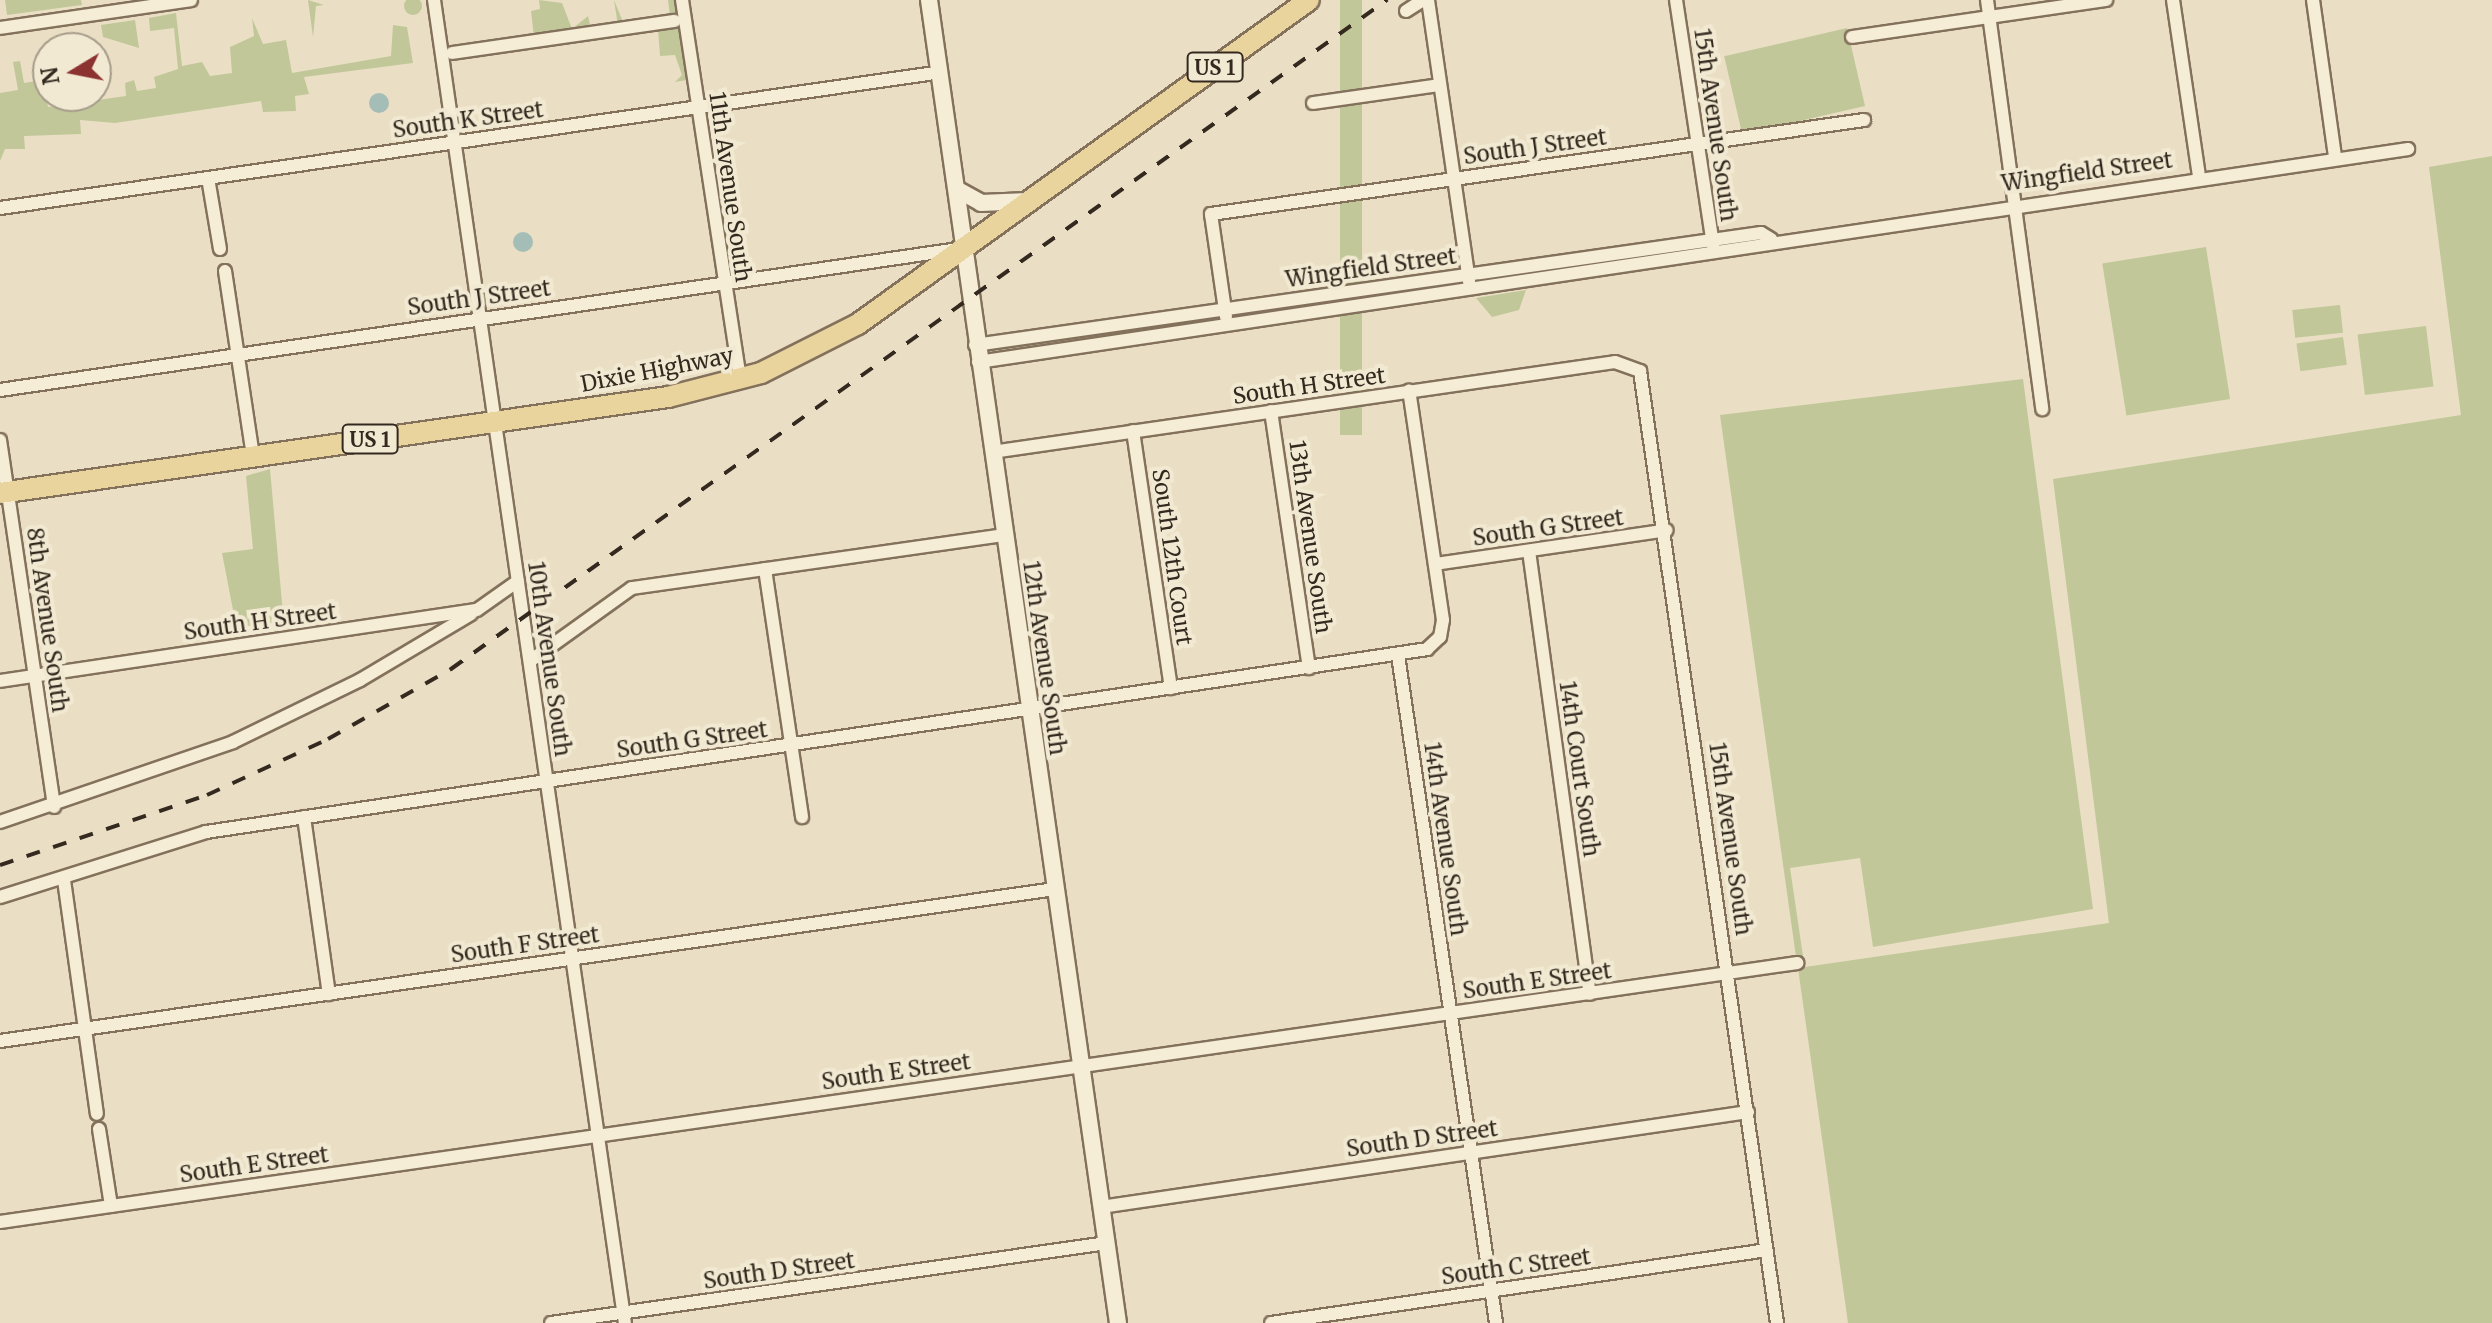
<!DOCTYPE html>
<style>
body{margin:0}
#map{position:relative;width:2492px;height:1323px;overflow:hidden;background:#eadfc4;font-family:Merriweather,serif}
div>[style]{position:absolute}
.green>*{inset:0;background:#c1c799;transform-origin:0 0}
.round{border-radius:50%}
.water>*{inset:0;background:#a5bdb7}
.roads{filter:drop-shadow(2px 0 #83715c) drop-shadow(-2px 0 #83715c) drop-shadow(0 2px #83715c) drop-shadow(0 -2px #83715c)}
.minor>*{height:12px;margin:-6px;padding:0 6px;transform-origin:6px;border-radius:6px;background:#f5edd6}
.tertiary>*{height:16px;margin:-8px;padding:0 8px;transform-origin:8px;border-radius:8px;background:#f5edd6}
.primary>*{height:20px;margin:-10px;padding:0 10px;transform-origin:10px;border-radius:10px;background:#ead49e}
.rail>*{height:4px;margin-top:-2px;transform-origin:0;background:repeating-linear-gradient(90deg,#34291f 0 14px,transparent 0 28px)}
span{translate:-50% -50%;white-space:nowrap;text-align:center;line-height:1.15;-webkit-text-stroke:8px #f2e9d2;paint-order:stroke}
.shield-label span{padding:2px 6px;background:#f2e9d2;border:2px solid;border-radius:6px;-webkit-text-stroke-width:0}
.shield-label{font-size:20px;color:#34291f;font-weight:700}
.street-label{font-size:22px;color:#34291f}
.north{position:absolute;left:32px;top:32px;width:80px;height:80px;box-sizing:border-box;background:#f2e9d2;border:2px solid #a69c8a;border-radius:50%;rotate:260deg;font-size:22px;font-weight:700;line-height:32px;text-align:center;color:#34291f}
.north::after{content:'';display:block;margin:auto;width:28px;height:36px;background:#8c3231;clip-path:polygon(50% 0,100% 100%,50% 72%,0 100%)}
</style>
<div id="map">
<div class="green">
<div class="round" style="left:404px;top:-3px;width:18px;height:18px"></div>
<div style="clip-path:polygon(5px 0,81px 0,82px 5px,7px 15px)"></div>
<div style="clip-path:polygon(308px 0,324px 5px,316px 6px,313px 37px)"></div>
<div style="clip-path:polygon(539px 0,562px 3px,572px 29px,588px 16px,591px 29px,618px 26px,614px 0,623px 22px,670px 16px,668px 0,676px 0,687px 80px,675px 82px,682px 75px,675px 55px,660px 56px,658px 29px,479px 51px,477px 43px,534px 37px,531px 11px,540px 9px)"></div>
<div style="left:1340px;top:0;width:22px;height:435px"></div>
<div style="clip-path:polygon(176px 13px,182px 66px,202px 62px,210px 76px,232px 73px,230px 47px,254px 36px,252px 18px,263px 44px,286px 40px,292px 73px,391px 56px,393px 25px,407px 27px,413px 63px,304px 77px,309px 94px,295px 96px,296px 111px,263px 112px,261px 101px,115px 123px,80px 120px,81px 134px,24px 136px,25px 149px,5px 149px,0 161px,0 93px,18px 90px,13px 62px,20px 61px,24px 83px,43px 80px,48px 107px,126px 96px,125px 83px,134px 80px,137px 91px,156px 88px,154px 77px,178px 69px,174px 28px,150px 31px,149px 18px)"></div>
<div style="clip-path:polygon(135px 20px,139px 48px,103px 37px,101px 25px)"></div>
<div style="left:1847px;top:28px;width:80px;height:126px;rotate:77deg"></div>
<div style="clip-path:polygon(2492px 156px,2492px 1323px,1848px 1323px,1798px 968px,2109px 923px,2053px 479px,2461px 415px,2429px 167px)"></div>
<div style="left:2206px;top:247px;width:154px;height:105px;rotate:81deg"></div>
<div style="clip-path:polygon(1526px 290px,1519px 310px,1492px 317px,1476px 298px)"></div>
<div style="left:2340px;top:305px;width:28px;height:48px;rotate:84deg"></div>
<div style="left:2426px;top:326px;width:61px;height:69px;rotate:83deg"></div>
<div style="left:2343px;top:337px;width:28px;height:47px;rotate:82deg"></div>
<div style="clip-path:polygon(2023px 379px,2093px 909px,1873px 947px,1860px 858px,1790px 868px,1803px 956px,1796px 957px,1720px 415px)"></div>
<div style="clip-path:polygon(270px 469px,284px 625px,238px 636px,222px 553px,253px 549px,246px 476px)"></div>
</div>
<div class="water">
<div class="round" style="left:369px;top:93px;width:20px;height:20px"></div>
<div class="round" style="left:513px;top:232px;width:20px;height:20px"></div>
</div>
<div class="roads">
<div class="minor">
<div style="left:434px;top:0;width:1337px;rotate:81.79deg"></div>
<div style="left:682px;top:0;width:385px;rotate:81.3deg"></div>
<div style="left:1428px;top:0;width:285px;rotate:81.7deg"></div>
<div style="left:1676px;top:0;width:249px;rotate:81.4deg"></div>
<div style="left:1987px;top:0;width:413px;rotate:82.3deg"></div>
<div style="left:2173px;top:0;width:178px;rotate:81.6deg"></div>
<div style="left:2313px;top:0;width:158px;rotate:82deg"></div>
<div style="left:1406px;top:11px;width:20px;rotate:-33deg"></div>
<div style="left:0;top:28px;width:193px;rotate:-8.3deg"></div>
<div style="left:1852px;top:37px;width:257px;rotate:-8.3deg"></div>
<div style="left:452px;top:53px;width:225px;rotate:-8.2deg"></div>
<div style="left:1313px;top:103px;width:128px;rotate:-8.1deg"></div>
<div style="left:208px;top:178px;width:72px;rotate:80.4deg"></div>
<div style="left:0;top:208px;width:951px;rotate:-8.22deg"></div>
<div style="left:225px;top:271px;width:187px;rotate:81.4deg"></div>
<div style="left:1226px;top:317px;width:104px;rotate:-98.3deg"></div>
<div style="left:1211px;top:214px;width:660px;rotate:-8.19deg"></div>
<div style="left:975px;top:345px;width:794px;rotate:-8.11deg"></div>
<div style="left:1761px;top:233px;width:12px;rotate:31deg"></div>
<div style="left:978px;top:362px;width:1446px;rotate:-8.47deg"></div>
<div style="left:0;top:390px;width:968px;rotate:-8.37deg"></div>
<div style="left:1271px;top:411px;width:260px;rotate:81.6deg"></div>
<div style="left:1133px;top:431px;width:260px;rotate:81.6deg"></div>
<div style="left:0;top:440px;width:371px;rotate:81.6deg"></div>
<div style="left:992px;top:452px;width:629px;rotate:-8.22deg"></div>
<div style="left:1615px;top:362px;width:27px;rotate:20deg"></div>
<div style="left:1640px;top:371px;width:962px;rotate:81.81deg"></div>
<div style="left:1529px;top:551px;width:447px;rotate:82.2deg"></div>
<div style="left:1435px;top:564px;width:234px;rotate:-8.3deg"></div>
<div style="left:765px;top:569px;width:251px;rotate:81.5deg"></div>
<div style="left:1398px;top:655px;width:675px;rotate:81.65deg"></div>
<div style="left:530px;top:661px;width:125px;rotate:-35.6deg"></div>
<div style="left:632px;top:588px;width:376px;rotate:-8.1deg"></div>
<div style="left:0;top:681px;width:482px;rotate:-8.5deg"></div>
<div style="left:477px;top:610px;width:50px;rotate:-35.3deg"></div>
<div style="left:304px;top:817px;width:179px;rotate:82deg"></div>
<div style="left:0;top:822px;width:246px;rotate:-18.9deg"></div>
<div style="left:233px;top:742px;width:141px;rotate:-26deg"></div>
<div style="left:360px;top:680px;width:129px;rotate:-30.7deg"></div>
<div style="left:64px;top:880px;width:236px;rotate:82deg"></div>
<div style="left:0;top:897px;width:216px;rotate:-17.5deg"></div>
<div style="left:206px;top:832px;width:1235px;rotate:-8.52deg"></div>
<div style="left:1427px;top:649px;width:18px;rotate:-43deg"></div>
<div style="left:1440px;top:637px;width:17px;rotate:-80deg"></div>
<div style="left:1443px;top:620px;width:232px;rotate:-98.4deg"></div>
<div style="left:0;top:1041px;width:1066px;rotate:-8.2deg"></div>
<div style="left:99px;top:1129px;width:78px;rotate:81.1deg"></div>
<div style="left:1101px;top:1207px;width:654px;rotate:-8.35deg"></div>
<div style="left:0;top:1222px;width:1816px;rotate:-8.2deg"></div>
<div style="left:551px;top:1323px;width:562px;rotate:-8.19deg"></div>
<div style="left:1271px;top:1323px;width:501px;rotate:-8.37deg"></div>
</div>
<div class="tertiary">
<div style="left:929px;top:0;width:1336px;rotate:81.87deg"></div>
<div style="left:958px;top:190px;width:26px;rotate:29deg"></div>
<div style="left:981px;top:203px;width:47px;rotate:-2.4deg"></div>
</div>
<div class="primary">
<div style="left:0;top:493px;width:675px;rotate:-8.18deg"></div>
<div style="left:668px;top:397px;width:96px;rotate:-14.5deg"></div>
<div style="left:761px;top:373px;width:109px;rotate:-26.8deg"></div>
<div style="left:858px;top:324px;width:555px;rotate:-35.69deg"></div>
</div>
</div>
<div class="rail">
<div style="left:0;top:865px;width:219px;rotate:-18.7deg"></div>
<div style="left:207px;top:795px;width:133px;rotate:-24.8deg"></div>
<div style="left:328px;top:739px;width:142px;rotate:-29.6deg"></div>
<div style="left:451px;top:669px;width:1151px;rotate:-35.56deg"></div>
</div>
<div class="shield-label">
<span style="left:1215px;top:67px">US 1</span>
<span style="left:370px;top:439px">US 1</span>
</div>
<div class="street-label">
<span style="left:468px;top:120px;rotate:-8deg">South K Street</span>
<span style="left:1715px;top:125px;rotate:82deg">15th Avenue South</span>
<span style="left:1535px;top:147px;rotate:-8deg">South J Street</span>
<span style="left:2087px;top:172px;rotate:-8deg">Wingfield Street</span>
<span style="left:730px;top:187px;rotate:82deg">11th Avenue South</span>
<span style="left:1371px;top:268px;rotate:-8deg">Wingfield Street</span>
<span style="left:479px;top:298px;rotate:-8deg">South J Street</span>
<span style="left:657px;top:370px;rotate:-11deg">Dixie Highway</span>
<span style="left:1309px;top:386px;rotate:-8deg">South H Street</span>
<span style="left:1548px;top:528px;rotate:-8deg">South G Street</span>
<span style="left:1310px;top:537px;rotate:82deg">13th Avenue South</span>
<span style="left:1172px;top:557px;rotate:82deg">South 12th Court</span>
<span style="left:47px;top:620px;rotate:82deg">8th Avenue South</span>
<span style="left:260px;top:622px;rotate:-8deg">South H Street</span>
<span style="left:1044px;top:658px;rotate:82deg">12th Avenue South</span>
<span style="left:549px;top:659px;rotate:82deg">10th Avenue South</span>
<span style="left:692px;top:740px;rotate:-8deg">South G Street</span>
<span style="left:1579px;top:769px;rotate:82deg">14th Court South</span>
<span style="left:1445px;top:839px;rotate:82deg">14th Avenue South</span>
<span style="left:1730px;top:839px;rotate:82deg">15th Avenue South</span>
<span style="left:525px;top:945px;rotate:-8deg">South F Street</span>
<span style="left:1537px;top:981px;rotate:-8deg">South E Street</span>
<span style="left:896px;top:1072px;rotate:-8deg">South E Street</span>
<span style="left:1422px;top:1139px;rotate:-8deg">South D Street</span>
<span style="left:254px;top:1165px;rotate:-8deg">South E Street</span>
<span style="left:1516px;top:1267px;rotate:-8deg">South C Street</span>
<span style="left:779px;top:1271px;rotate:-8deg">South D Street</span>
</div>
<div class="north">N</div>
</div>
